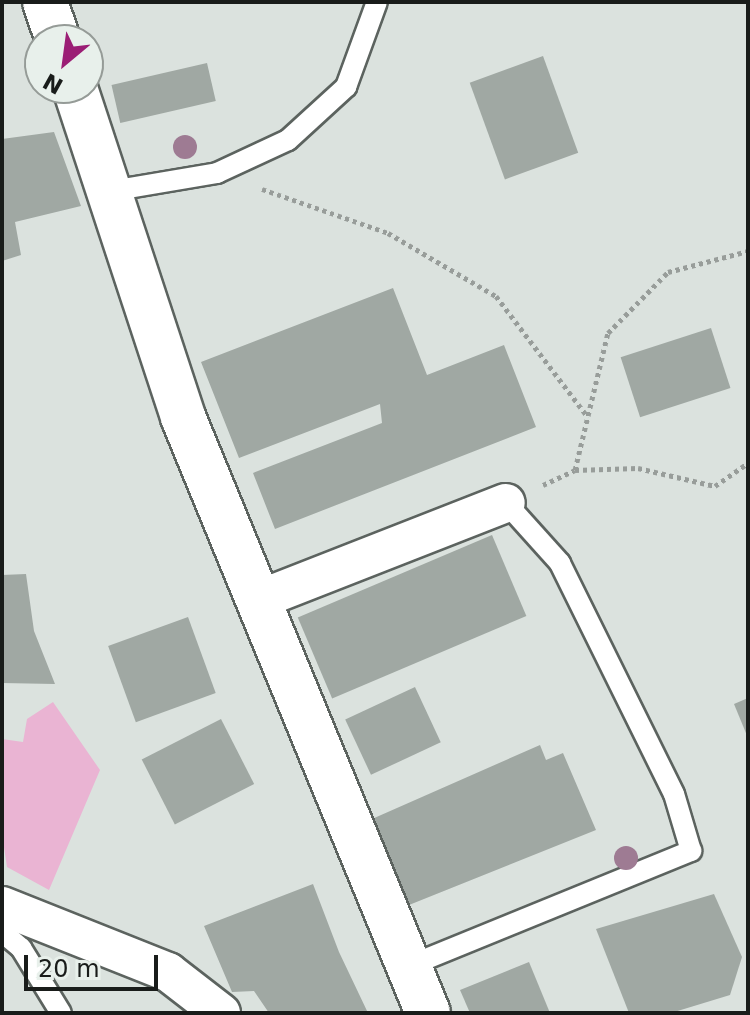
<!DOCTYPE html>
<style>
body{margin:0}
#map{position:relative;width:750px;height:1015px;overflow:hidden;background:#dbe2de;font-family:"DejaVu Sans",sans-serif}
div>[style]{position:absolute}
.green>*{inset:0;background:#eab4d3}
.building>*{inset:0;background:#a0a8a3;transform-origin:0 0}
.path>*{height:5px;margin-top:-2.5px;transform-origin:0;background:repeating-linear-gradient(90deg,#989d9a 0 4px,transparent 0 8px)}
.roads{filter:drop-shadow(2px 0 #5c635f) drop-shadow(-2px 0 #5c635f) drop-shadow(0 2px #5c635f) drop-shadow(0 -2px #5c635f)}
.lane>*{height:20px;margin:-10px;padding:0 10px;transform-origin:10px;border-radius:10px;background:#fff}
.street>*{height:38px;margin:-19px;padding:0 19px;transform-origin:19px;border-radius:19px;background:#fff}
.secondary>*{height:44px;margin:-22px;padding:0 22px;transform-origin:22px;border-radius:22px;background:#fff}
.trees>*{width:24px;height:24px;margin:-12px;border-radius:50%;background:#9e7b93}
span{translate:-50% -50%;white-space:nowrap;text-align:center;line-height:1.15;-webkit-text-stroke:6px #e8f0eb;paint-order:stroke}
.frame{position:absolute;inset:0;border:4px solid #191c1a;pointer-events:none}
.north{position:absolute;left:24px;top:24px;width:80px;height:80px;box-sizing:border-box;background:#e8f0eb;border:2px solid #959b97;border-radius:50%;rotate:209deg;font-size:22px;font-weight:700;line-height:32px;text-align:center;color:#191c1a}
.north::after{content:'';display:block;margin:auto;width:28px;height:36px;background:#9b1e75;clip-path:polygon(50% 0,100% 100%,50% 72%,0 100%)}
.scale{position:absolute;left:24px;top:955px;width:134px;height:36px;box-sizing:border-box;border:4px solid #191c1a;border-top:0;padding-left:10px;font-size:24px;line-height:28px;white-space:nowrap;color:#191c1a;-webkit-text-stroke:6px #e8f0eb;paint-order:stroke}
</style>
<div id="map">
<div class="green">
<div style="clip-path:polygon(53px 702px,100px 770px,49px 890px,7px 867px,2px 834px,2px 739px,23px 742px,27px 719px)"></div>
</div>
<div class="building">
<div style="left:543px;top:56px;width:103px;height:78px;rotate:70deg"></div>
<div style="left:207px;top:63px;width:39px;height:98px;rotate:77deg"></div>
<div style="clip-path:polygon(54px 132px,81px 206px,15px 222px,21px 255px,2px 261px,2px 139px)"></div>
<div style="clip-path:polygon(393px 288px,427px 375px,504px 345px,536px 427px,275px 529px,253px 473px,382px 423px,380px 404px,239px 458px,201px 362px)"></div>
<div style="left:711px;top:328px;width:63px;height:95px;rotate:72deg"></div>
<div style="left:492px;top:535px;width:88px;height:211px;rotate:67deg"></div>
<div style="clip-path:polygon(26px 574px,34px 631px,55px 684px,2px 683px,2px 575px)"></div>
<div style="left:188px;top:617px;width:81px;height:85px;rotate:70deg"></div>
<div style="left:415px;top:687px;width:61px;height:77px;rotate:65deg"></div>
<div style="clip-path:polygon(748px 698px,748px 738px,734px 704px)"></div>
<div style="left:221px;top:719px;width:73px;height:89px;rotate:63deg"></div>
<div style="clip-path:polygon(540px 745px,546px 760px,563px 753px,596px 830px,409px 905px,372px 819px)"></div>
<div style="clip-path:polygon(313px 884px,339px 952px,368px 1013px,269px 1013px,254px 991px,232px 992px,204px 926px)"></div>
<div style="clip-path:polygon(714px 894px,742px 957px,730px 995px,671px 1013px,629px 1013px,596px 929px)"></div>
<div style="clip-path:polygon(529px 962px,550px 1013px,470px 1013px,460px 990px)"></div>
</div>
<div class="path">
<div style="left:262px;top:189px;width:133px;rotate:19.2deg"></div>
<div style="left:388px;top:233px;width:125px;rotate:30.3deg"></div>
<div style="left:496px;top:296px;width:152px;rotate:52.8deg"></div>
<div style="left:575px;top:470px;width:63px;rotate:-1.8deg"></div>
<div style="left:638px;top:468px;width:79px;rotate:13.2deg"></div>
<div style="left:715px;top:486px;width:40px;rotate:-34.9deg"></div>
<div style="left:543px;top:485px;width:35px;rotate:-25deg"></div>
<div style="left:575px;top:470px;width:141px;rotate:-76.5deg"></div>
<div style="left:608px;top:333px;width:86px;rotate:-45.5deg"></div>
<div style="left:668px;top:272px;width:83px;rotate:-14.7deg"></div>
</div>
<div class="roads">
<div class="lane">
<div style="left:111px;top:191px;width:108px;rotate:-9.6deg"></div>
<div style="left:217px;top:173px;width:78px;rotate:-24.9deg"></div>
<div style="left:288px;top:140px;width:79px;rotate:-42.4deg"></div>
<div style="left:346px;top:87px;width:90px;rotate:-70deg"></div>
<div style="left:2px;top:932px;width:25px;rotate:40deg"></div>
<div style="left:21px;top:948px;width:76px;rotate:58.4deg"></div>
<div style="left:409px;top:966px;width:305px;rotate:-22.2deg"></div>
<div style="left:691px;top:851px;width:59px;rotate:-106.6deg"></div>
<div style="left:674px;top:794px;width:258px;rotate:-116.3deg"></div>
<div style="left:560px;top:563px;width:81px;rotate:-132deg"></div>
</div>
<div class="street">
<div style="left:258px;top:600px;width:266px;rotate:-21.4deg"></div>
<div style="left:2px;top:906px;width:179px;rotate:21.7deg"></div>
<div style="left:168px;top:972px;width:67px;rotate:37.7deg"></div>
</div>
<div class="secondary">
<div style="left:45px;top:2px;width:40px;rotate:71.1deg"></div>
<div style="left:75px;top:88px;width:346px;rotate:71.8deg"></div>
<div style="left:183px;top:417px;width:644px;rotate:67.65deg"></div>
</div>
</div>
<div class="trees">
<div style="left:185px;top:147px"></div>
<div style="left:626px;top:858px"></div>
</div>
<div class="frame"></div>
<div class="north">N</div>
<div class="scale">20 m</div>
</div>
